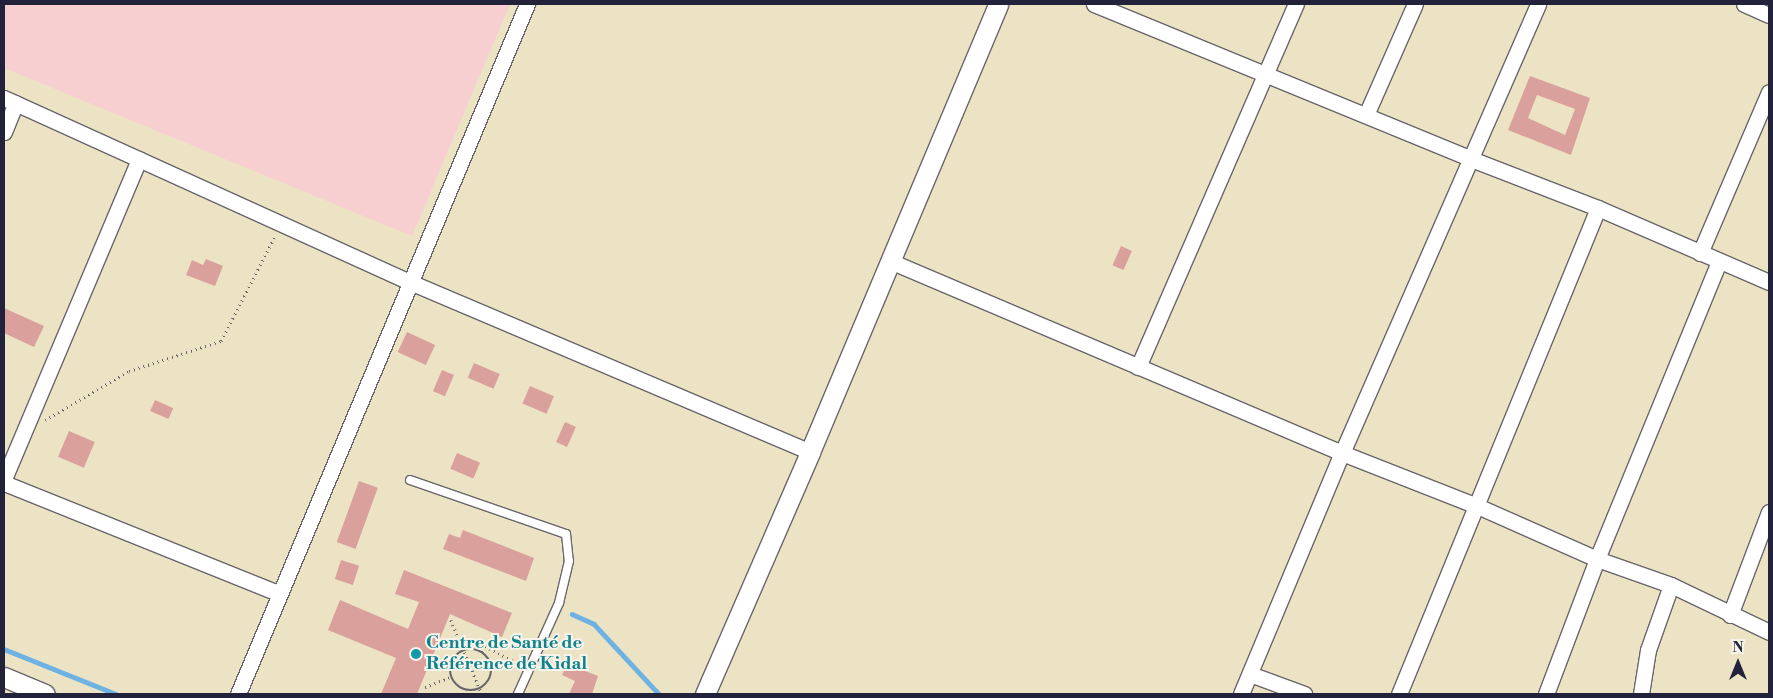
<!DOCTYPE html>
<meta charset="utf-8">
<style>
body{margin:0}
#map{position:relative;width:1773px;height:698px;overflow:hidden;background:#ebe3c3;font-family:"Libre Bodoni",serif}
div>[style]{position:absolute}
.built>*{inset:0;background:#f7cfd0}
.stream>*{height:4.5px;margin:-2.25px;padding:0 2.25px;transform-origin:2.25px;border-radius:2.25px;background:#6db2e3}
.building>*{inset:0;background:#daa09c;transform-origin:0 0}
.path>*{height:2.5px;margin-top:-1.25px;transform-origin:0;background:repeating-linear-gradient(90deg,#68666b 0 1px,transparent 0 5px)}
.path>.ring{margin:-1.25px;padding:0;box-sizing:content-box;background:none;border:2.5px solid #68666b;border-radius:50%}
.roads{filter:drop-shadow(1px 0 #68666b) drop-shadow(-1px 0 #68666b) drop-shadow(0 1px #68666b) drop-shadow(0 -1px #68666b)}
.service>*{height:8px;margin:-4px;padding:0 4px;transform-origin:4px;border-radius:4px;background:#fff}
.minor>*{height:15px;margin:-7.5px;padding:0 7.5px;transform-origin:7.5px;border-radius:7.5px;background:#fff}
.tertiary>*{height:19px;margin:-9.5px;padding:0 9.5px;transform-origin:9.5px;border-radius:9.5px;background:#fff}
.dots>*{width:14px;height:14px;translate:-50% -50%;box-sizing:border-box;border:2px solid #f7f3e8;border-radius:50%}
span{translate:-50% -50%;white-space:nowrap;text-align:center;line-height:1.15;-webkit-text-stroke:4px #f7f3e8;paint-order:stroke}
.culture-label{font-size:18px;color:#0d838f;font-weight:700}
.left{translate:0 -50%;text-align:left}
.frame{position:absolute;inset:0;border:5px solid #22223b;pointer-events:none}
.north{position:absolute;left:1713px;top:638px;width:50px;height:50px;-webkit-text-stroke:4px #f7f3e8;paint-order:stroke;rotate:0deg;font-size:14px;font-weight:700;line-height:20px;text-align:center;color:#22223b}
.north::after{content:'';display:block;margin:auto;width:18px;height:22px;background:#22223b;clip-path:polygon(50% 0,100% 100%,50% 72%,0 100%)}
</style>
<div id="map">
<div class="built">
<div style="clip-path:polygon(4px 4px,510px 4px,412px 236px,4px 68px)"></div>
</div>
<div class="stream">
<div style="left:572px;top:614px;width:24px;rotate:24deg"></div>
<div style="left:594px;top:624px;width:96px;rotate:47.1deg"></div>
<div style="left:4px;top:649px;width:121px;rotate:21.9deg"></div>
</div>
<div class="building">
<div style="clip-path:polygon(evenodd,1530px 76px,1590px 98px,1571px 155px,1508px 130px,1530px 76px,1537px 95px,1575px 109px,1565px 135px,1528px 118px,1537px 95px)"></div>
<div style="left:1121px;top:246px;width:12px;height:21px;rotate:24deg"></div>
<div style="clip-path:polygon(206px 259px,223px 266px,215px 286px,186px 275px,192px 260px,203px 265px)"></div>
<div style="clip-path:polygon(4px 308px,44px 326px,34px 347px,4px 333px)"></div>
<div style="left:407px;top:332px;width:31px;height:22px;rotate:25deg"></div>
<div style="left:474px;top:363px;width:28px;height:16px;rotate:23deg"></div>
<div style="left:442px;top:370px;width:13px;height:23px;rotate:23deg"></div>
<div style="left:530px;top:386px;width:26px;height:19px;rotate:23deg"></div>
<div style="left:155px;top:400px;width:20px;height:12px;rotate:24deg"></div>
<div style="left:565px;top:422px;width:12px;height:22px;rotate:24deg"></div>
<div style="left:69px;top:431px;width:28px;height:28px;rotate:23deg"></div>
<div style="left:457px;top:453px;width:25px;height:17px;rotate:23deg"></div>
<div style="left:359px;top:481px;width:20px;height:65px;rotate:20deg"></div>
<div style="clip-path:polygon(463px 530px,534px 558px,526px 581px,443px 549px,449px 534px,460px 538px)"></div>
<div style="left:341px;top:560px;width:19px;height:20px;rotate:18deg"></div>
<div style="clip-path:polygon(404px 570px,512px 613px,502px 637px,450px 614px,417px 694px,381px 694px,396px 658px,328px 630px,340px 600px,408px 629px,419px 602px,395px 594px)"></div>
<div style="clip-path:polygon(567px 664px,598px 676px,592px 694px,569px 694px,575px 681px,562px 675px)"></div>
</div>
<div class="path">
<div style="left:45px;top:420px;width:97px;rotate:-30.3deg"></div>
<div style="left:129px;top:371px;width:97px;rotate:-18.1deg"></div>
<div style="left:221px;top:341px;width:118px;rotate:-62.8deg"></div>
<div style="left:451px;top:620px;width:80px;rotate:67.3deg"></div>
<div class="ring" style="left:450px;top:649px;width:39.5px;height:39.5px"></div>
<div style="left:482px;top:652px;width:7px;rotate:-63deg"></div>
<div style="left:485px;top:646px;width:38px;rotate:28deg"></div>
<div style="left:425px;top:687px;width:28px;rotate:-21deg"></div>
</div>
<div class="roads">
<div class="service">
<div style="left:410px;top:480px;width:165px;rotate:19.1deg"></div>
<div style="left:566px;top:534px;width:27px;rotate:84deg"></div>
<div style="left:569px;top:561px;width:43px;rotate:103.4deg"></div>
<div style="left:559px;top:603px;width:100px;rotate:114.3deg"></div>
</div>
<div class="minor">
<div style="left:1094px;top:4px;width:408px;rotate:22.3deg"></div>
<div style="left:1471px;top:159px;width:136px;rotate:21.1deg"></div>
<div style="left:1598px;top:208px;width:186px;rotate:23.4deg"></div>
<div style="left:1744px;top:4px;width:27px;rotate:24deg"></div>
<div style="left:4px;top:98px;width:446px;rotate:24.4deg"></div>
<div style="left:410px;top:282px;width:435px;rotate:23deg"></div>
<div style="left:1366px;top:115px;width:121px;rotate:-66.2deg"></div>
<div style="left:4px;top:132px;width:31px;rotate:-68deg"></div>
<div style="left:1700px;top:253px;width:175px;rotate:-66.8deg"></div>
<div style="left:890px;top:261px;width:491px;rotate:23deg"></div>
<div style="left:1342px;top:453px;width:143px;rotate:21.4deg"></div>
<div style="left:1475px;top:505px;width:133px;rotate:23.9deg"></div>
<div style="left:1597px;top:559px;width:78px;rotate:19.4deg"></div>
<div style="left:1671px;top:585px;width:109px;rotate:25.6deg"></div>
<div style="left:1138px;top:367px;width:396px;rotate:-66.5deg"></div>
<div style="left:4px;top:479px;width:347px;rotate:-67.1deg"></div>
<div style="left:4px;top:483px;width:297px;rotate:21.9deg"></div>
<div style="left:1730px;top:615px;width:110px;rotate:-69.3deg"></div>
<div style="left:1250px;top:674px;width:58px;rotate:20.3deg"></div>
<div style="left:238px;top:694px;width:748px;rotate:-67.27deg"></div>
<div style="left:1241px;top:694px;width:261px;rotate:-67.3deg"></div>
<div style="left:1342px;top:453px;width:490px;rotate:-66.4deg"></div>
<div style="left:1399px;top:694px;width:525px;rotate:-67.73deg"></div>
<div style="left:1546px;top:694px;width:144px;rotate:-69.3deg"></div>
<div style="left:1597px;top:559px;width:322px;rotate:-67.7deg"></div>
<div style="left:1641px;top:694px;width:45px;rotate:-81deg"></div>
<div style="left:1648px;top:650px;width:69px;rotate:-70.5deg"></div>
</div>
<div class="tertiary">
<div style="left:4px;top:677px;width:44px;rotate:22.5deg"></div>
<div style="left:705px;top:694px;width:264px;rotate:-66.5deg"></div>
<div style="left:810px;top:452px;width:486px;rotate:-67.2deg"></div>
</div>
</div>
<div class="dots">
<div style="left:416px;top:654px;background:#0f9aa8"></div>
</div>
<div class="culture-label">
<span class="left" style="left:426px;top:654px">Centre de Santé de<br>Référence de Kidal</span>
</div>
<div class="frame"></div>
<div class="north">N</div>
</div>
